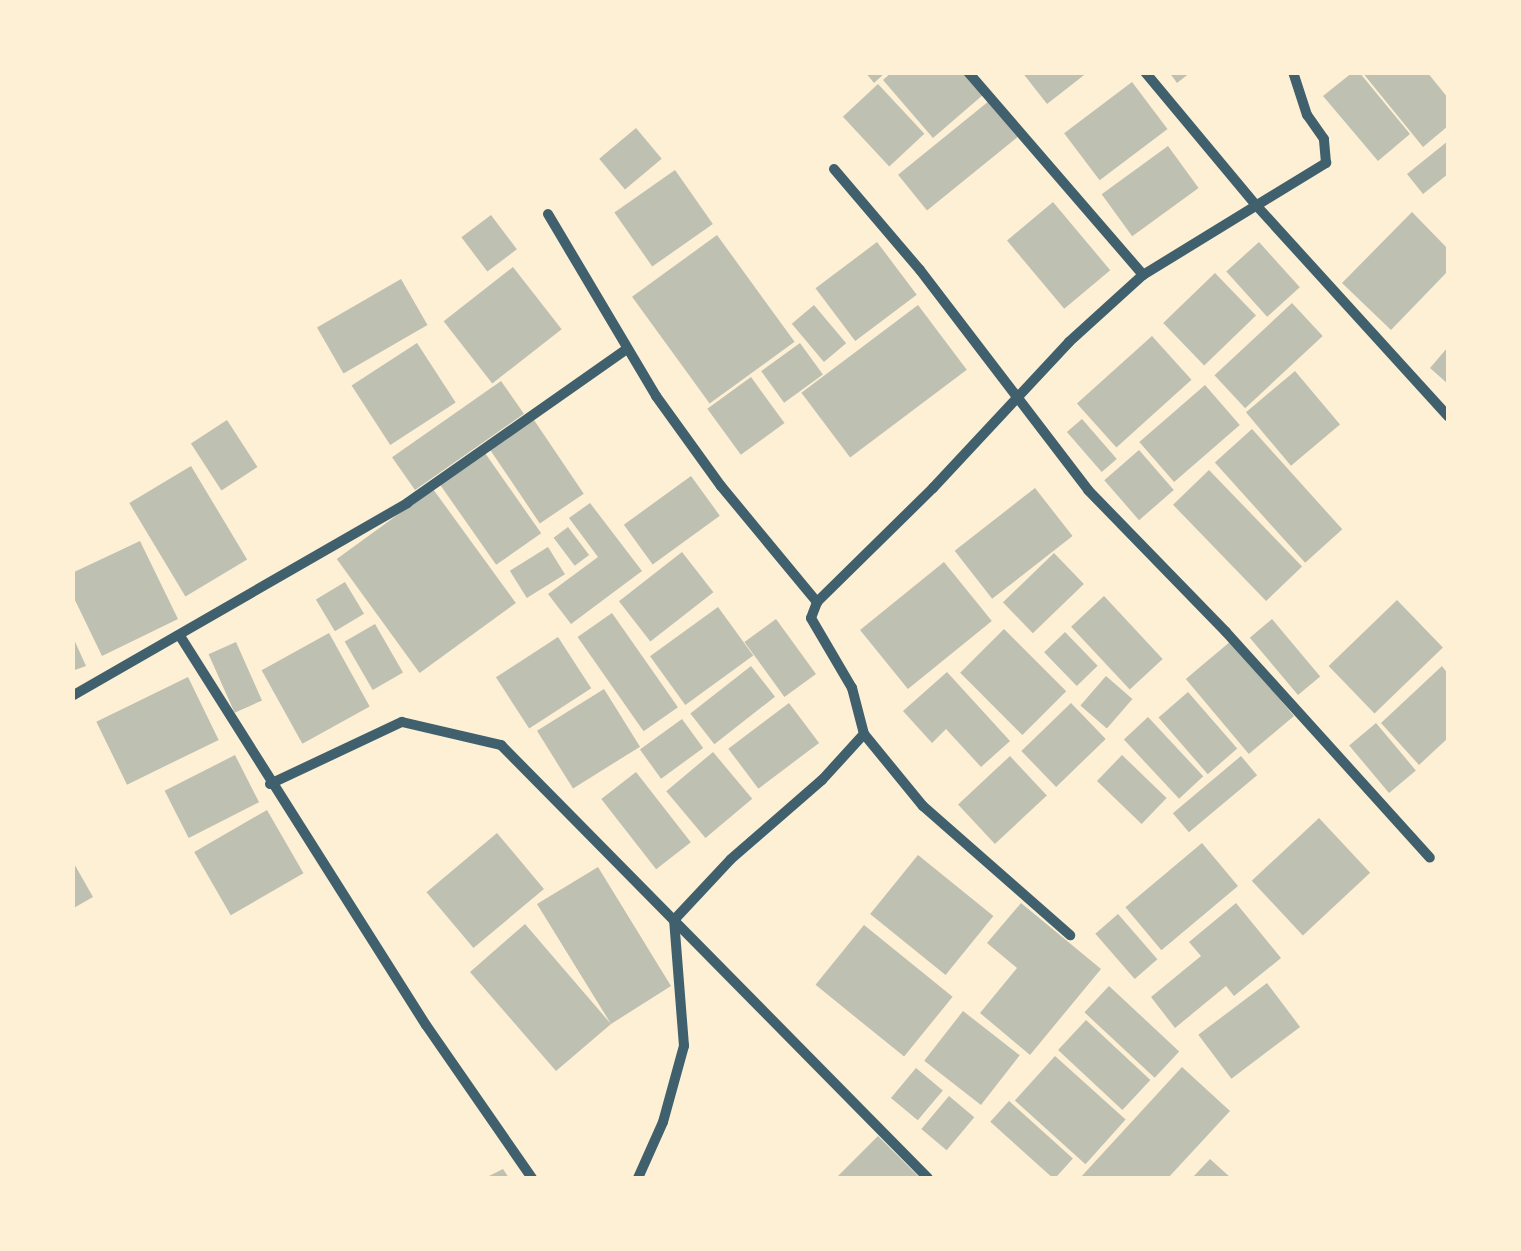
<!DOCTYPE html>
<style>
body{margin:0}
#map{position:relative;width:1521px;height:1251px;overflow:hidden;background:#fdf0d5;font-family:Arial,sans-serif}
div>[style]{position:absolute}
.building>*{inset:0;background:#bec0b2;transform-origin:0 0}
.minor>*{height:10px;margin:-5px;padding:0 5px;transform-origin:5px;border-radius:5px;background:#3f606c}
span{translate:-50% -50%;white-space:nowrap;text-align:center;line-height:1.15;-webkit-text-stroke:8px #fdf0d5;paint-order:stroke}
.frame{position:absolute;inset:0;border:75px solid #fdf0d5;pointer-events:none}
</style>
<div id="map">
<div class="building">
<div style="clip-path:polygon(865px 72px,886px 72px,874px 83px)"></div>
<div style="clip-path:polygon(892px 72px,965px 72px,984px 94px,933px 138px,883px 80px)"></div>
<div style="clip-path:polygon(1022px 72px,1088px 72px,1047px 104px)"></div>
<div style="clip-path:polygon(1169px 72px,1191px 72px,1177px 83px)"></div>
<div style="clip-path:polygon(1353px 72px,1359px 72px,1410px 134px,1378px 161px,1323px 96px)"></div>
<div style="clip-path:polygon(1362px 72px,1427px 72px,1448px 98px,1448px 126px,1423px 147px)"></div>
<div style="left:1132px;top:82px;width:59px;height:85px;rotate:53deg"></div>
<div style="left:878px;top:84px;width:68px;height:48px;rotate:47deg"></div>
<div style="left:989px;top:101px;width:46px;height:117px;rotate:51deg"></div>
<div style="left:636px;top:128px;width:40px;height:48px;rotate:50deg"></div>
<div style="clip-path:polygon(1448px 141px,1448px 174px,1423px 194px,1407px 174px)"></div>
<div style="left:1168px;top:146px;width:52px;height:82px;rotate:54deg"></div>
<div style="left:675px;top:170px;width:66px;height:74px;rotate:55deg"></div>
<div style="left:1053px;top:202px;width:89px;height:60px;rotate:50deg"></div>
<div style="clip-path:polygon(1412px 212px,1448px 249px,1448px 271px,1391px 330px,1342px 283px)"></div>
<div style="left:491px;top:215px;width:43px;height:37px;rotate:53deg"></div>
<div style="left:717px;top:235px;width:132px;height:105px;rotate:54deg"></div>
<div style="left:877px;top:242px;width:66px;height:77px;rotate:53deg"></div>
<div style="left:1259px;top:242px;width:61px;height:44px;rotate:48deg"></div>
<div style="left:513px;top:267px;width:79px;height:88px;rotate:52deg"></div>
<div style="left:1215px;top:273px;width:59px;height:72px;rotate:46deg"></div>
<div style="left:401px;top:279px;width:53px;height:97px;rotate:60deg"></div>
<div style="left:1292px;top:303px;width:45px;height:106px;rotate:47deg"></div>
<div style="left:814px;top:305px;width:50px;height:29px;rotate:50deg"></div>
<div style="left:918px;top:305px;width:81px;height:146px;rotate:53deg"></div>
<div style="left:1152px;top:336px;width:59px;height:101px;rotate:48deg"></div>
<div style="left:417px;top:343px;width:71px;height:78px;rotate:57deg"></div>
<div style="left:800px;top:343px;width:39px;height:48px;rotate:54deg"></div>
<div style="clip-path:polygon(1448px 347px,1448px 384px,1430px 368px)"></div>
<div style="left:1295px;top:371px;width:70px;height:64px;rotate:50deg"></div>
<div style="left:751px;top:377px;width:57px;height:54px;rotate:54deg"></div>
<div style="left:501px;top:381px;width:40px;height:133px;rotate:55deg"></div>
<div style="left:1205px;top:385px;width:53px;height:87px;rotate:49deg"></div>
<div style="left:1082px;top:419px;width:53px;height:20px;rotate:49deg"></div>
<div style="left:227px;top:420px;width:56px;height:43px;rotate:57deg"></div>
<div style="left:534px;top:420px;width:89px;height:53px;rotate:56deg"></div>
<div style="left:1252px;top:429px;width:135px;height:50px;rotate:48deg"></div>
<div style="left:1139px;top:450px;width:53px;height:46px;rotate:49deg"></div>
<div style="left:485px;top:453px;width:98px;height:55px;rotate:55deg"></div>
<div style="left:191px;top:466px;width:109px;height:72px;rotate:59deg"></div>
<div style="left:1209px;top:470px;width:134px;height:50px;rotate:46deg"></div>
<div style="left:691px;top:476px;width:49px;height:83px;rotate:54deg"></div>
<div style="left:1035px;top:488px;width:61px;height:102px;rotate:52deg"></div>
<div style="left:433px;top:489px;width:141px;height:119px;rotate:54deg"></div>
<div style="clip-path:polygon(590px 503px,642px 571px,571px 624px,548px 594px,598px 557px,569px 518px)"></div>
<div style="left:568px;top:527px;width:35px;height:18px;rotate:53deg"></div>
<div style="clip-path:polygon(140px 541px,178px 619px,102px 656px,72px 594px,72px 573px)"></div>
<div style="left:548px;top:547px;width:32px;height:45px;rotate:58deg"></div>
<div style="left:682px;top:552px;width:51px;height:80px;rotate:52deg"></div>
<div style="left:1054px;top:553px;width:43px;height:71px;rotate:46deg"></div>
<div style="left:944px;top:562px;width:76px;height:108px;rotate:51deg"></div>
<div style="left:345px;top:582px;width:37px;height:34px;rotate:59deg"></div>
<div style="left:1104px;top:596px;width:86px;height:45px;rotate:47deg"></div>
<div style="left:1397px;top:600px;width:66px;height:95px;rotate:46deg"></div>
<div style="left:718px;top:607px;width:60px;height:84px;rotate:54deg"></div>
<div style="left:612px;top:613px;width:115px;height:42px;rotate:55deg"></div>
<div style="left:776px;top:619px;width:68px;height:39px;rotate:54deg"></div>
<div style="left:1272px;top:619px;width:75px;height:29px;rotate:50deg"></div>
<div style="left:375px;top:624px;width:56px;height:35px;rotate:60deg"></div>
<div style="left:1004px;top:629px;width:88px;height:62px;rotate:45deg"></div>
<div style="left:1065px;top:632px;width:47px;height:29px;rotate:46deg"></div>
<div style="left:329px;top:633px;width:84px;height:77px;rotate:61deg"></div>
<div style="clip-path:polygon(72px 635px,86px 666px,72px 671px)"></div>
<div style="left:558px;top:637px;width:61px;height:74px;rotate:57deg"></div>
<div style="left:1231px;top:641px;width:98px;height:59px;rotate:50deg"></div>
<div style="left:236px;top:642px;width:64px;height:30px;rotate:66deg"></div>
<div style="left:751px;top:666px;width:39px;height:77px;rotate:52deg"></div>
<div style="clip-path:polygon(1442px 666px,1448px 674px,1448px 738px,1419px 765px,1381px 723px)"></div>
<div style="clip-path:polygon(947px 672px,1010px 741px,981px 767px,946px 729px,932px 743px,903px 711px)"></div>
<div style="left:1106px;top:676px;width:35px;height:39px;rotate:41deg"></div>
<div style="left:188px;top:677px;width:70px;height:102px;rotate:64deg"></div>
<div style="left:604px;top:689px;width:68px;height:79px;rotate:58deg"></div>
<div style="left:1188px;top:692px;width:75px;height:39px;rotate:49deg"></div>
<div style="left:789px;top:703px;width:50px;height:76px;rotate:53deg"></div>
<div style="left:1071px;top:703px;width:50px;height:69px;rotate:46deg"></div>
<div style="left:1148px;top:717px;width:81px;height:33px;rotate:47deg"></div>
<div style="left:682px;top:719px;width:36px;height:52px;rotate:54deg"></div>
<div style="left:1376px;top:723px;width:62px;height:35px;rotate:50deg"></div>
<div style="left:713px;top:752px;width:61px;height:61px;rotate:50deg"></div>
<div style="left:235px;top:755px;width:53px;height:79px;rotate:63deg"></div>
<div style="left:1122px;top:755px;width:62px;height:36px;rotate:44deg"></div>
<div style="left:1010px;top:756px;width:54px;height:71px;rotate:47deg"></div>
<div style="left:1241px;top:756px;width:25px;height:89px;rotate:50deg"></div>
<div style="left:636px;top:772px;width:89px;height:44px;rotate:52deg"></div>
<div style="left:267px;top:810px;width:73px;height:84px;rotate:60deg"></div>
<div style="left:1319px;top:818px;width:75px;height:92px;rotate:47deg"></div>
<div style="left:497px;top:833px;width:73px;height:92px;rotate:50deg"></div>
<div style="left:1202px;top:843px;width:56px;height:100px;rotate:50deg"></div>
<div style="left:918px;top:855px;width:97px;height:76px;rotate:39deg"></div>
<div style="clip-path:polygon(72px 860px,93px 897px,72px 909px)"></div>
<div style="clip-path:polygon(598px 867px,671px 986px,611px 1024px,556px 1071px,470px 972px,525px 924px,611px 1024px,537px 904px)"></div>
<div style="clip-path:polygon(1021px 903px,1101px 969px,1030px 1055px,980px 1013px,1017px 968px,987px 943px)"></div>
<div style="clip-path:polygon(1236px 903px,1281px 958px,1234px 996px,1226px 986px,1175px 1028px,1151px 997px,1201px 956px,1189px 942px)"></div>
<div style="left:1118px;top:914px;width:60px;height:30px;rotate:49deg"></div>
<div style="left:864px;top:925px;width:114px;height:77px;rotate:39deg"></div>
<div style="left:1267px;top:983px;width:55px;height:86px;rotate:53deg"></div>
<div style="left:1109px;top:986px;width:96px;height:36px;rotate:43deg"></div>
<div style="left:963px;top:1011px;width:72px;height:63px;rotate:38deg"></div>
<div style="left:1086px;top:1020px;width:88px;height:41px;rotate:43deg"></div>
<div style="left:1055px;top:1056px;width:95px;height:60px;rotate:42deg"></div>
<div style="clip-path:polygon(1182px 1067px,1230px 1111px,1168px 1178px,1080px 1178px)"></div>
<div style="left:916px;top:1068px;width:35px;height:39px;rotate:40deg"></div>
<div style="left:949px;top:1096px;width:33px;height:43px;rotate:40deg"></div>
<div style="left:1009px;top:1101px;width:86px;height:28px;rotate:42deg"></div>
<div style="clip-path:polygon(878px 1136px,920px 1178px,836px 1178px)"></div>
<div style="clip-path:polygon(1210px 1159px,1231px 1178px,1192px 1178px)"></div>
<div style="clip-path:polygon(503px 1169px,509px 1178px,485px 1178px)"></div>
</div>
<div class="minor">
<div style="left:968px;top:72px;width:268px;rotate:49.2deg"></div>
<div style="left:1145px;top:72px;width:172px;rotate:50.2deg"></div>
<div style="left:1255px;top:204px;width:287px;rotate:47.7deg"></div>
<div style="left:834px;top:169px;width:133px;rotate:49.6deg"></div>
<div style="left:920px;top:270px;width:277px;rotate:52.6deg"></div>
<div style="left:1088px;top:490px;width:198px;rotate:45.8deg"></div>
<div style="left:1226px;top:632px;width:304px;rotate:47.9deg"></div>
<div style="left:548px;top:214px;width:212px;rotate:59.3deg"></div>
<div style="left:656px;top:396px;width:111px;rotate:54.2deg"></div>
<div style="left:721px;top:486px;width:151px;rotate:50.4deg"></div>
<div style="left:180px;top:636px;width:460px;rotate:57.7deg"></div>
<div style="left:426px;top:1025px;width:186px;rotate:55.3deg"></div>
<div style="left:72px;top:696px;width:387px;rotate:-29.9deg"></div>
<div style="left:407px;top:503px;width:269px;rotate:-35deg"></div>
<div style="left:864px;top:734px;width:93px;rotate:50.7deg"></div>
<div style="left:923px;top:806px;width:196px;rotate:41.3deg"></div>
<div style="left:270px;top:784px;width:146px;rotate:-25.2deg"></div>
<div style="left:402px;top:722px;width:102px;rotate:13.1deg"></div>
<div style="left:501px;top:745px;width:608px;rotate:45.4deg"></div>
<div style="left:638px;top:1178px;width:61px;rotate:-65.9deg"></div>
<div style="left:663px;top:1122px;width:79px;rotate:-74.6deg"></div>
<div style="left:684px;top:1046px;width:126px;rotate:-94.5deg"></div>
<div style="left:674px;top:920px;width:83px;rotate:-46.9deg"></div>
<div style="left:731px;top:859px;width:121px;rotate:-41deg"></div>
<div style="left:822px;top:780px;width:62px;rotate:-47.6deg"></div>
<div style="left:864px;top:734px;width:48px;rotate:-104.6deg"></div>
<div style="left:852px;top:688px;width:81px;rotate:-120.4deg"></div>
<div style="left:811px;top:618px;width:17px;rotate:-69deg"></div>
<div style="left:817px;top:602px;width:163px;rotate:-44.5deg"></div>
<div style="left:933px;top:488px;width:200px;rotate:-47deg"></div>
<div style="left:1069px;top:342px;width:100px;rotate:-42.2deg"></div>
<div style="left:1143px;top:275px;width:215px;rotate:-31.5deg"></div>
<div style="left:1326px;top:163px;width:24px;rotate:-95deg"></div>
<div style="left:1324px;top:139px;width:29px;rotate:-125deg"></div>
<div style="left:1307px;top:115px;width:45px;rotate:-108deg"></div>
</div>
<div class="frame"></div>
</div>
